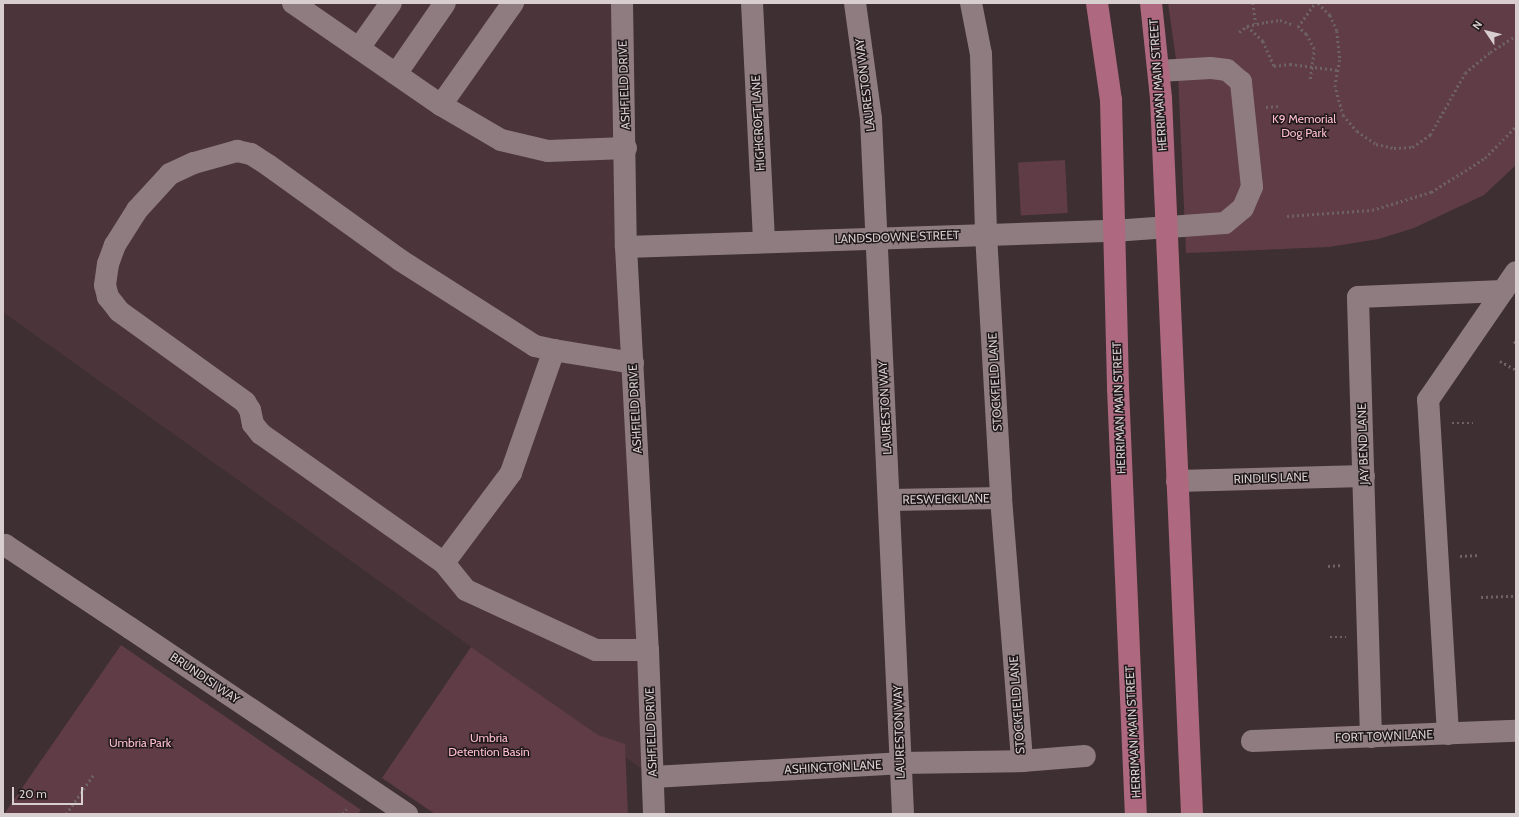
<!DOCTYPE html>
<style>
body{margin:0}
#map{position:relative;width:1519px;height:817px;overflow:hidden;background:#3d2f32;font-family:Cabin,sans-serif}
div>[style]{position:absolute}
.built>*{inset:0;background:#4b353b}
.green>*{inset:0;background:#5f3c46;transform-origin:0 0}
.path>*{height:2.5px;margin-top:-1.25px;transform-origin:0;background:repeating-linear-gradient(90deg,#6f6265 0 2px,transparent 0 5px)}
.minor>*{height:22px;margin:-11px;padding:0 11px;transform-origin:11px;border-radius:11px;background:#8e7c81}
.major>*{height:22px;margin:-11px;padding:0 11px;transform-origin:11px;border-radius:11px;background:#ae687f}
span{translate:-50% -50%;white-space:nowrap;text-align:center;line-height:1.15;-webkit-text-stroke:3px #20191b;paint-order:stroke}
.street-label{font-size:12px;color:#d8ced0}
.park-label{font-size:12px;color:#ffbed0}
.frame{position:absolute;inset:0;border:4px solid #d8ced0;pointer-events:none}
.north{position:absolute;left:1467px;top:12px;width:40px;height:40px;-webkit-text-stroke:3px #20191b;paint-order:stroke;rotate:305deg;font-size:11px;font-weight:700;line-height:16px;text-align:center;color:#d8ced0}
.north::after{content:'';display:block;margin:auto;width:14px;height:18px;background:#d8ced0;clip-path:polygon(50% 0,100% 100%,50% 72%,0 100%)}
.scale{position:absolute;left:12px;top:787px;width:71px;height:18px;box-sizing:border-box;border:2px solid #d8ced0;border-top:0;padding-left:5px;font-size:12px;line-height:14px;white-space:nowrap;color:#d8ced0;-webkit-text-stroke:3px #20191b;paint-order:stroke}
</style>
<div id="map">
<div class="built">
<div style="clip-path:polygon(3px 3px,622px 3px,653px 777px,3px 312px)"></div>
</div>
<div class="green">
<div style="clip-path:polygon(1168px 3px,1516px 3px,1516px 165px,1484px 195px,1414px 228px,1379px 239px,1329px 247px,1186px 253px,1178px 74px)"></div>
<div style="left:1065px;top:160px;width:53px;height:47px;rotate:87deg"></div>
<div style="clip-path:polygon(121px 645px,361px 810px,358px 814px,4px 814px)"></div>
<div style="clip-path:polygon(471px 647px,598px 735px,625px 744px,628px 814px,435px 814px,382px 778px)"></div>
</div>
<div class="path">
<div style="left:1253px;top:3px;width:21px;rotate:82deg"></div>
<div style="left:1318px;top:3px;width:17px;rotate:45deg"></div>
<div style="left:1330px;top:15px;width:17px;rotate:66deg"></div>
<div style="left:1337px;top:31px;width:29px;rotate:84deg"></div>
<div style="left:1340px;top:60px;width:25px;rotate:101deg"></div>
<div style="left:1335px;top:85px;width:31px;rotate:75deg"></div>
<div style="left:1343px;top:115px;width:21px;rotate:49deg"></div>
<div style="left:1357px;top:131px;width:23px;rotate:34deg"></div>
<div style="left:1376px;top:144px;width:18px;rotate:13deg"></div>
<div style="left:1394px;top:148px;width:18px;rotate:-3deg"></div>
<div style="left:1412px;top:147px;width:22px;rotate:-34deg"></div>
<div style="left:1430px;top:135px;width:71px;rotate:-60.6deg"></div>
<div style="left:1465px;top:73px;width:33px;rotate:-40deg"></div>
<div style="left:1490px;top:52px;width:31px;rotate:-32deg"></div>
<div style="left:1247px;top:26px;width:22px;rotate:43deg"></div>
<div style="left:1263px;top:41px;width:27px;rotate:66deg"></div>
<div style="left:1274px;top:66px;width:16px;rotate:-7deg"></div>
<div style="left:1290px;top:64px;width:48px;rotate:7.1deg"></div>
<div style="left:1239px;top:32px;width:10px;rotate:-37deg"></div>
<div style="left:1247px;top:26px;width:19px;rotate:-12deg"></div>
<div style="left:1266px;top:22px;width:14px;rotate:-8deg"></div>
<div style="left:1280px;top:20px;width:12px;rotate:20deg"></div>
<div style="left:1310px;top:79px;width:30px;rotate:-82deg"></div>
<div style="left:1314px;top:49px;width:17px;rotate:-118deg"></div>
<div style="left:1306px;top:34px;width:11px;rotate:-139deg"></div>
<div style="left:1298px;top:27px;width:29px;rotate:-55deg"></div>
<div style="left:1266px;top:107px;width:12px;rotate:-5deg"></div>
<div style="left:1287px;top:216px;width:85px;rotate:-4deg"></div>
<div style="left:1372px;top:210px;width:62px;rotate:-17deg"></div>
<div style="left:1431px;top:192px;width:64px;rotate:-32.2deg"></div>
<div style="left:1485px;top:158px;width:45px;rotate:-45.9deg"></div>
<div style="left:1514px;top:341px;width:3px;rotate:45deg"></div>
<div style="left:1500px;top:361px;width:18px;rotate:29deg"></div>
<div style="left:1452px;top:423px;width:21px"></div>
<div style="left:1460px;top:556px;width:19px;rotate:-3deg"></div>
<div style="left:1328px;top:566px;width:15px;rotate:-4deg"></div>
<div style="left:1481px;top:597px;width:35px;rotate:-2deg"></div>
<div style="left:1330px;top:637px;width:16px"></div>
<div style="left:66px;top:814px;width:49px;rotate:-55deg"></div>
<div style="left:343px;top:814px;width:6px;rotate:-59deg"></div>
</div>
<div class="minor">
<div style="left:293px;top:3px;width:180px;rotate:34.6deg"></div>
<div style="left:441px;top:105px;width:69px;rotate:30.3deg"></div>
<div style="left:501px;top:140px;width:48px;rotate:13.2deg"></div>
<div style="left:548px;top:151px;width:78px;rotate:-2.2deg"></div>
<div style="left:622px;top:3px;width:244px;rotate:89.1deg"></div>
<div style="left:626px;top:247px;width:404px;rotate:86.9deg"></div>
<div style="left:648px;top:650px;width:164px;rotate:87.9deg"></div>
<div style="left:752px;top:3px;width:239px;rotate:87.1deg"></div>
<div style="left:855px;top:3px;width:117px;rotate:82.1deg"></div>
<div style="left:871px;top:119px;width:696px;rotate:87.36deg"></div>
<div style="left:971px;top:3px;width:52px;rotate:78.9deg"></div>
<div style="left:981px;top:54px;width:180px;rotate:88.4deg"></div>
<div style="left:986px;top:234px;width:264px;rotate:86.7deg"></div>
<div style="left:1001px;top:498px;width:264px;rotate:85.4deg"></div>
<div style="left:359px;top:48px;width:55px;rotate:-54.6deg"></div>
<div style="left:396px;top:74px;width:86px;rotate:-55.4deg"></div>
<div style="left:441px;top:105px;width:125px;rotate:-54.8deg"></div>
<div style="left:626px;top:247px;width:487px;rotate:-1.9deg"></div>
<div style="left:1113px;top:231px;width:112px;rotate:-4.1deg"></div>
<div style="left:1225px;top:223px;width:23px;rotate:-40deg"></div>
<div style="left:1243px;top:208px;width:23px;rotate:-67deg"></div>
<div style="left:1252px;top:187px;width:106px;rotate:-96deg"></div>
<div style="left:1241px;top:82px;width:18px;rotate:-139deg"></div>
<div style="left:1227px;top:70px;width:17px;rotate:-173deg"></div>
<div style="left:1210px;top:68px;width:51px;rotate:176.6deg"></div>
<div style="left:633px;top:363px;width:80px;rotate:-170.7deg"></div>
<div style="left:554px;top:350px;width:130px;rotate:109.3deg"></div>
<div style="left:511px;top:473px;width:112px;rotate:126.7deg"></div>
<div style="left:444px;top:563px;width:35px;rotate:51deg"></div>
<div style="left:466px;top:590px;width:143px;rotate:24.8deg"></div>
<div style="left:596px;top:650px;width:52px"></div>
<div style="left:1177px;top:481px;width:187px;rotate:-1.5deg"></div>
<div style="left:890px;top:500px;width:111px;rotate:-1deg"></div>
<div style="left:3px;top:547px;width:3px;rotate:-45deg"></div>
<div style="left:5px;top:545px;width:150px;rotate:33.6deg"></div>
<div style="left:130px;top:628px;width:334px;rotate:33.9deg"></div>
<div style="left:444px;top:563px;width:224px;rotate:-144.8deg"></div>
<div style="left:261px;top:434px;width:13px;rotate:-129deg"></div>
<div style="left:253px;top:424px;width:14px;rotate:-102deg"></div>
<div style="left:250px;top:410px;width:9px;rotate:-122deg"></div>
<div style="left:245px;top:402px;width:155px;rotate:-144.2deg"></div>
<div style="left:119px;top:311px;width:18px;rotate:-128deg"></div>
<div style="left:108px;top:297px;width:12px;rotate:-104deg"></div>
<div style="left:105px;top:285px;width:21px;rotate:-82deg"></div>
<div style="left:108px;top:264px;width:20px;rotate:-70deg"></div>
<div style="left:115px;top:245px;width:41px;rotate:-57.8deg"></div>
<div style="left:137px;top:210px;width:49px;rotate:-47.5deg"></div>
<div style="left:170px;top:174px;width:26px;rotate:-25deg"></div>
<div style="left:194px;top:163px;width:45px;rotate:-15.6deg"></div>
<div style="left:237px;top:151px;width:14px;rotate:12deg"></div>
<div style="left:251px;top:154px;width:20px;rotate:33deg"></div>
<div style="left:268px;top:165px;width:163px;rotate:35.7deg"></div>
<div style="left:400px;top:260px;width:160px;rotate:32.5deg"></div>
<div style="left:535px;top:346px;width:19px;rotate:12deg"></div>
<div style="left:1448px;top:734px;width:335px;rotate:-93.4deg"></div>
<div style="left:1428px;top:400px;width:155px;rotate:-55.5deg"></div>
<div style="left:1371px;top:737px;width:440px;rotate:-91.7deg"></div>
<div style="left:1358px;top:297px;width:145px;rotate:-2.4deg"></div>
<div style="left:1252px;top:741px;width:264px;rotate:-2.2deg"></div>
<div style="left:653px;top:777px;width:247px;rotate:-3.2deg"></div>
<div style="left:900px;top:763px;width:122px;rotate:-0.9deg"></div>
<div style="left:1022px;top:761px;width:63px;rotate:-4.5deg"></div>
</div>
<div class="major">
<div style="left:1097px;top:3px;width:98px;rotate:81.8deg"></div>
<div style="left:1111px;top:100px;width:288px;rotate:88.6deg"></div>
<div style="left:1118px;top:388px;width:426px;rotate:87.6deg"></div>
<div style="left:1151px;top:3px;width:96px;rotate:84deg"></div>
<div style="left:1161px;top:98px;width:717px;rotate:87.52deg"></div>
</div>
<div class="street-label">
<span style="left:624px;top:85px;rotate:-92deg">ASHFIELD DRIVE</span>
<span style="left:865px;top:85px;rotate:-97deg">LAURESTON WAY</span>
<span style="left:1158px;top:85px;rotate:-94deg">HERRIMAN MAIN STREET</span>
<span style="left:758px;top:123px;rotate:-93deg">HIGHCROFT LANE</span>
<span style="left:897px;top:237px;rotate:-2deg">LANDSDOWNE STREET</span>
<span style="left:995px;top:382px;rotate:-93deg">STOCKFIELD LANE</span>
<span style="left:885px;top:408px;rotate:-93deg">LAURESTON WAY</span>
<span style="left:1119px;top:408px;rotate:-92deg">HERRIMAN MAIN STREET</span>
<span style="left:635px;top:409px;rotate:-93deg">ASHFIELD DRIVE</span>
<span style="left:1363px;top:444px;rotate:-92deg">JAY BEND LANE</span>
<span style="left:1271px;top:478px;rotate:-2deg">RINDLIS LANE</span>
<span style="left:946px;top:499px;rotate:-1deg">RESWEICK LANE</span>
<span style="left:205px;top:678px;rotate:34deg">BRUNDISI WAY</span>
<span style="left:1017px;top:705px;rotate:-94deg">STOCKFIELD LANE</span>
<span style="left:651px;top:732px;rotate:-92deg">ASHFIELD DRIVE</span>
<span style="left:899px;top:732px;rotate:-92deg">LAURESTON WAY</span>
<span style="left:1133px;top:732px;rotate:-93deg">HERRIMAN MAIN STREET</span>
<span style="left:1384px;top:736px;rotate:-2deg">FORT TOWN LANE</span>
<span style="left:833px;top:767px;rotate:-3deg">ASHINGTON LANE</span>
</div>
<div class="park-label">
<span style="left:1304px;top:126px">K9 Memorial<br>Dog Park</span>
<span style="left:489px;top:745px">Umbria<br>Detention Basin</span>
<span style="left:140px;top:743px">Umbria Park</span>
</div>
<div class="frame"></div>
<div class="north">N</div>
<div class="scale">20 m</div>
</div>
